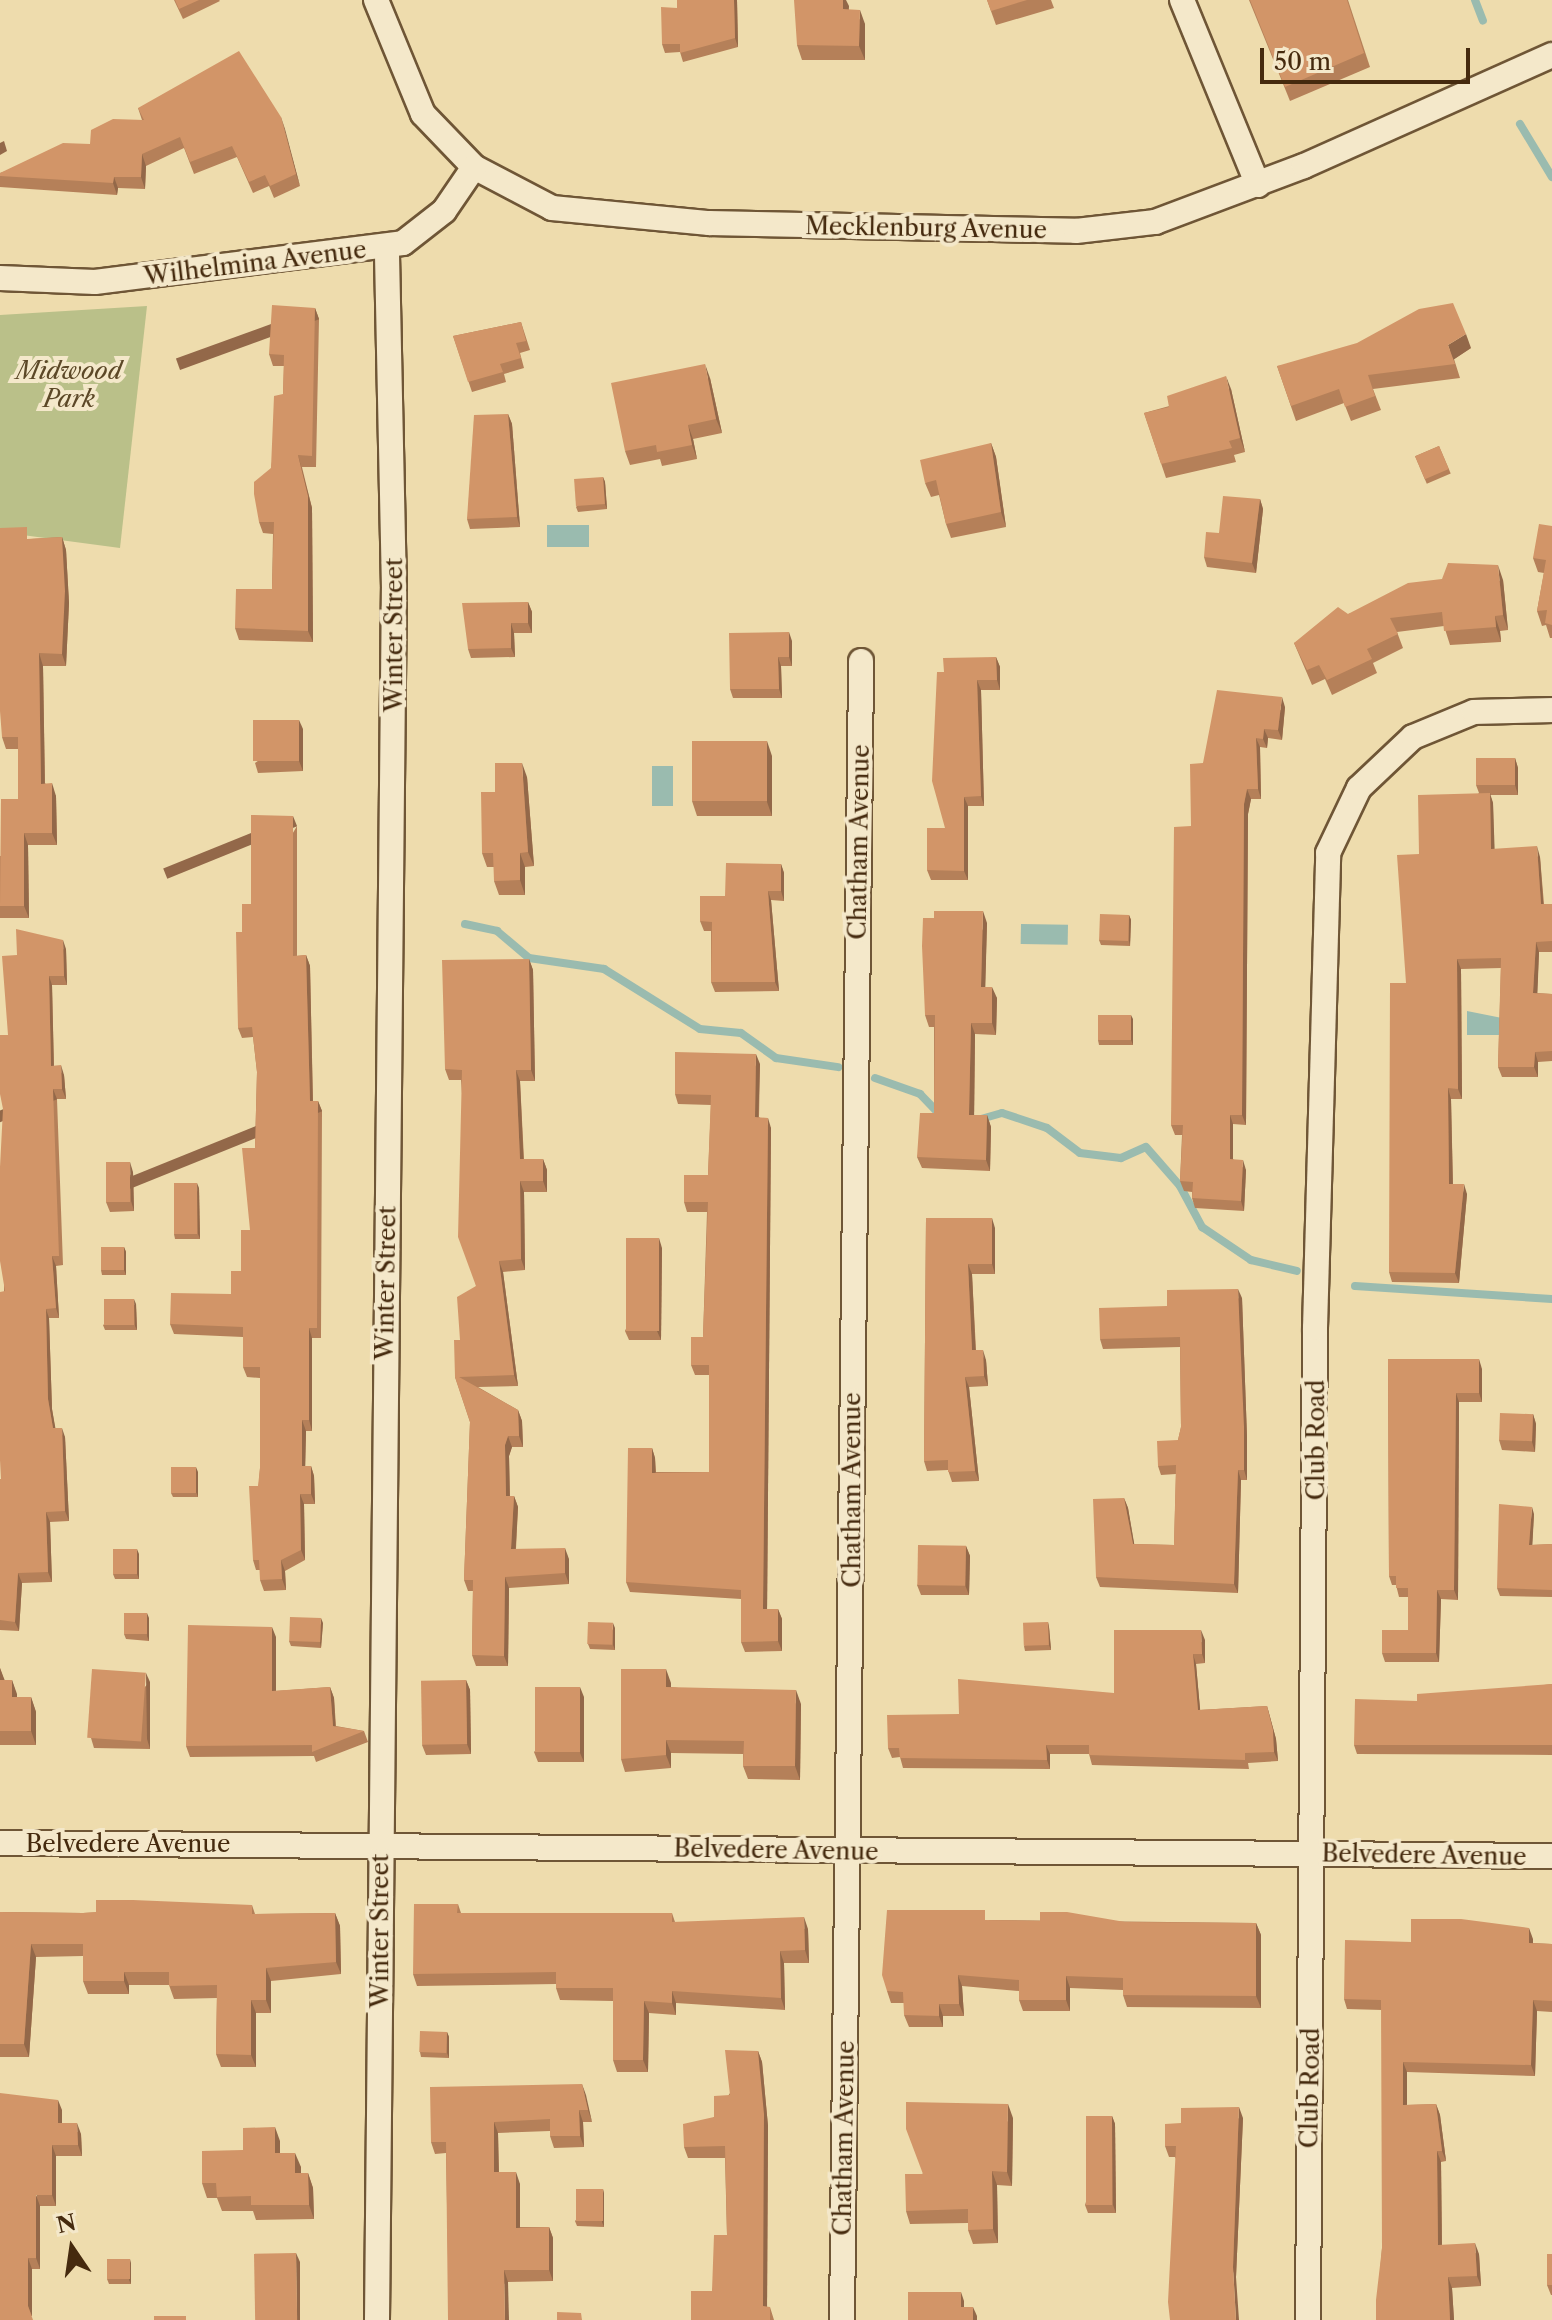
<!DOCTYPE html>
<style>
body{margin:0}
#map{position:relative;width:1552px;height:2320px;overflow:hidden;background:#eedcad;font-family:"Libre Caslon Text",serif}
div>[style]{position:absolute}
.green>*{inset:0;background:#bac089}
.water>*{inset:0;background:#9abbaf;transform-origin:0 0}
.stream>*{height:8px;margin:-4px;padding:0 4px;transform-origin:4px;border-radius:4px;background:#9abbaf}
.roads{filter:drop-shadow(2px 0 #6f5636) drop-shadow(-2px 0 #6f5636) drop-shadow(0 2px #6f5636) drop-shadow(0 -2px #6f5636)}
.street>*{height:24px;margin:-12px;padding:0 12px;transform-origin:12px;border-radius:12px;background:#f4e8ca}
.wall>*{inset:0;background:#b58059;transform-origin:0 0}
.shaded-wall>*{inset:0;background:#936849;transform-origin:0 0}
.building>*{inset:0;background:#d29568;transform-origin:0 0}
span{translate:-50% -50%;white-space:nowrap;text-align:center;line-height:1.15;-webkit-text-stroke:8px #f4e8ca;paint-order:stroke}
.street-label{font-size:24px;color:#452a0e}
.park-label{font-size:24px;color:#5c4827;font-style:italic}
.north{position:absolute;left:32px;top:2208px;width:80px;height:80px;-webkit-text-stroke:6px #f4e8ca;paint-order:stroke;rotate:347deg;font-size:22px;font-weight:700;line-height:32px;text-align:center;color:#452a0e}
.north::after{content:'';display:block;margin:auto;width:28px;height:36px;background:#452a0e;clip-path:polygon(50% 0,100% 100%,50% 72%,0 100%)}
.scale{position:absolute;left:1260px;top:48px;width:210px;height:36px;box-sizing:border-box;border:4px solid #452a0e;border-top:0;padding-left:10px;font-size:24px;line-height:28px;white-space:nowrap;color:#452a0e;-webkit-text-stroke:6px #f4e8ca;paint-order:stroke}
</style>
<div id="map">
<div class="green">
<div style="clip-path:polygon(147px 306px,120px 548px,0 532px,0 315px)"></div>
</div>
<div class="water">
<div style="left:547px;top:525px;width:42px;height:22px"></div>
<div style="left:652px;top:766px;width:21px;height:40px"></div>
<div style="left:1021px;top:924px;width:47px;height:20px;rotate:1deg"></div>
<div style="clip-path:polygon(1467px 1011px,1507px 1019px,1507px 1035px,1467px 1035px)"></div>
</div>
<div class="stream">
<div style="left:1475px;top:0;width:22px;rotate:69deg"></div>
<div style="left:1520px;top:124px;width:62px;rotate:58.9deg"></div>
<div style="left:465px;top:924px;width:33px;rotate:12deg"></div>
<div style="left:497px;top:931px;width:42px;rotate:40.2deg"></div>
<div style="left:529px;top:958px;width:76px;rotate:8.3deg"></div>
<div style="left:604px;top:969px;width:113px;rotate:32deg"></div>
<div style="left:700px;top:1029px;width:41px;rotate:5.6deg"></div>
<div style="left:741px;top:1033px;width:43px;rotate:35.5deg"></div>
<div style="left:776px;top:1058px;width:63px;rotate:8.3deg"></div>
<div style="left:875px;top:1078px;width:48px;rotate:19.6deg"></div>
<div style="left:920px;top:1094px;width:28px;rotate:46deg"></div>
<div style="left:974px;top:1121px;width:29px;rotate:-16deg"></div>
<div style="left:1002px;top:1113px;width:47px;rotate:18.4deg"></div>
<div style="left:1047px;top:1128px;width:41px;rotate:37.1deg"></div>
<div style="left:1080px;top:1153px;width:41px;rotate:7deg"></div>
<div style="left:1121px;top:1158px;width:27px;rotate:-24deg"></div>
<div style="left:1146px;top:1147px;width:52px;rotate:48.9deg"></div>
<div style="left:1180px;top:1186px;width:47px;rotate:61.8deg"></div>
<div style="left:1202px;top:1227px;width:59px;rotate:34deg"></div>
<div style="left:1251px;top:1260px;width:47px;rotate:13.4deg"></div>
<div style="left:1355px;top:1286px;width:197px;rotate:3.8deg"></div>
</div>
<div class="roads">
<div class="street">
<div style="left:376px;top:0;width:123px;rotate:67.6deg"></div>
<div style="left:423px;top:114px;width:74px;rotate:46.1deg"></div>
<div style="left:474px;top:167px;width:88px;rotate:27.7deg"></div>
<div style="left:552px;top:208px;width:158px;rotate:5.5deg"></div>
<div style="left:709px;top:223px;width:367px;rotate:1.2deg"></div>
<div style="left:1076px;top:231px;width:80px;rotate:-6.5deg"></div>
<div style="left:1155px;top:222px;width:159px;rotate:-20.6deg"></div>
<div style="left:1304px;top:166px;width:272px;rotate:-24.1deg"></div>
<div style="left:1182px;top:0;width:200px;rotate:67.7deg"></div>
<div style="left:0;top:278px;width:95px;rotate:2.4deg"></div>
<div style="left:95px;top:282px;width:310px;rotate:-7.2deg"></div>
<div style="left:403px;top:243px;width:52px;rotate:-38deg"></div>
<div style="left:444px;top:211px;width:53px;rotate:-55.7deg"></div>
<div style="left:0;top:1843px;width:1552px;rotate:0.48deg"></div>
<div style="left:377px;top:2320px;width:1731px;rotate:-89.44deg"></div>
<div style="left:394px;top:589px;width:343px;rotate:-91.2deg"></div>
<div style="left:842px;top:2320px;width:1659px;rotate:-89.34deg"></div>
<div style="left:1308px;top:2320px;width:992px;rotate:-89.6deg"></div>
<div style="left:1315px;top:1328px;width:475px;rotate:-88.4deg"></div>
<div style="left:1328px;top:853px;width:72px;rotate:-64.5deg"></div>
<div style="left:1359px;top:788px;width:74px;rotate:-43.4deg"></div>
<div style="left:1413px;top:737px;width:66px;rotate:-22.3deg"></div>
<div style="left:1474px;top:712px;width:78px;rotate:-1.5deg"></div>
</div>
</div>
<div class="wall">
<div style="clip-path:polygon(174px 0,219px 0,220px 1px,183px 19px)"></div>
<div style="clip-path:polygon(737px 0,738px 47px,683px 62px,680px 52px,665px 53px,662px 44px,677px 8px)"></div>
<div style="clip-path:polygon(987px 0,1051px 0,1054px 8px,996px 25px)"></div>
<div style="clip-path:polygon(1249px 0,1348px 0,1370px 67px,1290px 101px)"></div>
<div style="clip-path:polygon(849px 6px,848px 9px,865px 24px,865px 60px,802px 60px,797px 45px)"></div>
<div style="clip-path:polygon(138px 108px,281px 117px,300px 186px,274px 198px,269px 186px,253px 193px,237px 157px,194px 174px,184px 148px,146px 166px,145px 189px,118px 188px,117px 195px,0 187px,0 173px,90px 144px,142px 120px)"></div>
<div style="clip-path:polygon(315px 308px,319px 319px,316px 467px,302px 467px,312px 508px,313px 642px,239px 640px,235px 628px,272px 589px,273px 534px,263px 533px,259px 522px,271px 468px,283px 394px,284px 366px,273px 366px,269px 354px)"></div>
<div style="clip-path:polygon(521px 322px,530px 350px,520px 353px,524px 368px,504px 374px,506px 382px,472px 392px,453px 336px)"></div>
<div style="clip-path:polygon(1471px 348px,1454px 359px,1460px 378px,1373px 389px,1381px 410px,1351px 421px,1344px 403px,1296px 421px,1277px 366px)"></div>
<div style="clip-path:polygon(710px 378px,722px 433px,693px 439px,697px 459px,662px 466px,660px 459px,630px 465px,625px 451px)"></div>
<div style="clip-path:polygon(1231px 389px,1245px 452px,1234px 455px,1236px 462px,1166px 478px,1144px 413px)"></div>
<div style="clip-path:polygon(508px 414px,512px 424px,520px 527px,470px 529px,467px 519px)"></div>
<div style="clip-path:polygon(991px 443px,996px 457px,1006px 527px,951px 538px,946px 524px,939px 495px,931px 497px,925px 483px)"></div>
<div style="left:1439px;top:446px;width:30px;height:26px;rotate:67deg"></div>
<div style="clip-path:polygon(603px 477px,605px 482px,607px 509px,578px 512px,576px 507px)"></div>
<div style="clip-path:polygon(1260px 499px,1263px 509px,1256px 573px,1207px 567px,1204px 557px,1219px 533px)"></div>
<div style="clip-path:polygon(1552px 526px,1552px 638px,1550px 638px,1546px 625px,1542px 626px,1537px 611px,1544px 573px,1538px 572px,1533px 558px)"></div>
<div style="clip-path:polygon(62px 537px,66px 550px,69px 603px,66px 666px,43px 666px,45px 783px,56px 796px,57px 845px,28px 845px,29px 918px,0 918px,0 856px,1px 856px,18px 799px,18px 749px,6px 749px,2px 737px,31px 539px)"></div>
<div style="clip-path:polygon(1503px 580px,1508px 630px,1500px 631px,1501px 642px,1450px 645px,1444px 626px,1397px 632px,1403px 648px,1373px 663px,1377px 673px,1332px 695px,1325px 679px,1312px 685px,1294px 643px,1348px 614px)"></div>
<div style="clip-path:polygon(528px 602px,532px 612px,532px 633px,514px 633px,515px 657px,471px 658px,468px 649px)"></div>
<div style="clip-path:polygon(792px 641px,792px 666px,781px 666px,782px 698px,733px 698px,730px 689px)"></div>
<div style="clip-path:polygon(996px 657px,1000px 667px,1000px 690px,981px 690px,984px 806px,968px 806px,968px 880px,931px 880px,927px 870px,945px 828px,944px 672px)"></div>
<div style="clip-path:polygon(1285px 707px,1282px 740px,1268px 738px,1267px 748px,1260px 747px,1261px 799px,1251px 799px,1248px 814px,1246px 1125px,1233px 1124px,1233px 1159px,1246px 1170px,1244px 1211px,1195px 1208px,1192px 1198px,1192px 1192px,1184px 1191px,1180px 1181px,1182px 1135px,1175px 1135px,1171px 1125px,1191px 826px,1203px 763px)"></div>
<div style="clip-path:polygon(303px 729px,303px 771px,258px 773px,255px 763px)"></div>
<div style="clip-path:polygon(772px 756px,772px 816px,697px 816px,692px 801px)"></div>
<div style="clip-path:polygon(1515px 758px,1518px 768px,1518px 795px,1490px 795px,1493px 803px,1494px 849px,1540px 857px,1544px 904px,1552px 904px,1552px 952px,1539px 952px,1537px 993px,1552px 994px,1552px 1061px,1538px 1062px,1538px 1077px,1502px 1077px,1498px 1067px,1501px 968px,1461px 969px,1462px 1099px,1451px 1099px,1453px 1184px,1467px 1194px,1459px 1283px,1392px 1282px,1389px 1272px,1406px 983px,1419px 854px,1479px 793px,1476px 785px)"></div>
<div style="clip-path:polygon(527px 777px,534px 866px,525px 867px,525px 895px,499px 895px,494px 881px,494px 867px,487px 867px,482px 853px,495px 792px)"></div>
<div style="clip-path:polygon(297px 826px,297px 956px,306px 955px,310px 966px,313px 1101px,318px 1101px,322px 1111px,321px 1338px,312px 1338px,312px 1431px,306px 1431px,305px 1466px,311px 1466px,314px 1476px,315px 1504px,304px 1504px,305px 1560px,285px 1571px,286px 1590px,264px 1591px,260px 1580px,260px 1570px,256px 1570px,253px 1560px,260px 1468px,260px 1378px,247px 1377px,243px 1367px,243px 1337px,174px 1334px,170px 1324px,231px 1294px,241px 1271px,250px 1230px,255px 1148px,257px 1072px,253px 1037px,242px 1038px,238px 1028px,242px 932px,251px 904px)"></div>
<div style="clip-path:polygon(781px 864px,784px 873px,784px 901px,771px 900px,779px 991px,715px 992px,711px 982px,711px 931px,704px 931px,700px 921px,725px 896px)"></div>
<div style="clip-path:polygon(1129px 915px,1131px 920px,1130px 946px,1101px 945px,1099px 940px)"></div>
<div style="clip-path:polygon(987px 923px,985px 987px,997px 998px,996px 1035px,975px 1034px,974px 1115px,987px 1115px,991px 1127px,990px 1171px,922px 1168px,917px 1157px,934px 1113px,934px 1027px,929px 1027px,925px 1015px)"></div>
<div style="clip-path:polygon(66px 949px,67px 985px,52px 985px,54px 1066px,64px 1075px,66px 1099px,57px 1099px,63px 1265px,56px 1266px,59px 1318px,49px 1318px,52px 1409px,55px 1428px,65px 1437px,69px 1521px,50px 1522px,52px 1582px,22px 1583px,19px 1631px,0 1630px,0 1479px,1px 1479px,8px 1035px,17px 955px)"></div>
<div style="clip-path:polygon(529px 959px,533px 970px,535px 1081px,520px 1081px,524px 1159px,543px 1159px,547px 1170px,547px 1192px,524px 1192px,525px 1270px,503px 1272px,518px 1386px,478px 1387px,518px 1410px,522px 1421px,523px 1447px,512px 1447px,509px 1456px,510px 1496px,514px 1496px,518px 1507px,516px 1549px,569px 1559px,569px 1584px,509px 1588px,508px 1666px,476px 1666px,472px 1655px,473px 1591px,468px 1591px,464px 1580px,470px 1422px,455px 1377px,460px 1340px,476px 1286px,461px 1080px,449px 1080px,445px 1069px)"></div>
<div style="clip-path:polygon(1133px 1019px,1133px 1045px,1099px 1045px,1098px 1040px)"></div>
<div style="clip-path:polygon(760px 1064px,759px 1117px,771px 1128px,767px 1609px,778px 1609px,782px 1619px,782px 1651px,745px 1652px,741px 1642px,741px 1599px,630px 1592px,626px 1582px,652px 1448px,655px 1458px,656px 1472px,709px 1472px,709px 1375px,695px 1375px,691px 1365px,703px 1337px,707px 1212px,687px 1212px,684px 1202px,708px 1175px,711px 1105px,678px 1104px,675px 1094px)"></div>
<div style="clip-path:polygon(133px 1172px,134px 1211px,110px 1212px,106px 1202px)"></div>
<div style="clip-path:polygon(199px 1188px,200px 1239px,175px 1239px,174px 1234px)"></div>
<div style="clip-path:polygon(926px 1218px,995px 1228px,995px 1274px,972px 1274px,976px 1350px,986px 1360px,988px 1386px,969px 1387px,979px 1481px,952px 1482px,948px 1470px,927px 1471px,924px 1461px)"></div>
<div style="clip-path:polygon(124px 1247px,126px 1252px,126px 1275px,102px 1275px,101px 1270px)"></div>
<div style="clip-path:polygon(662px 1248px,661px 1340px,629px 1340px,625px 1331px)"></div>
<div style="clip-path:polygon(1242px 1298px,1247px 1437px,1247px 1480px,1241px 1480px,1238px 1593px,1100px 1587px,1096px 1577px,1124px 1498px,1128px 1508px,1134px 1544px,1174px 1545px,1176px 1474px,1161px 1475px,1158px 1466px,1178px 1440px,1181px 1427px,1180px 1347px,1103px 1349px,1100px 1339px,1167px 1306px)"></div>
<div style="clip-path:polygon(136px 1304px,137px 1330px,105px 1330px,103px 1325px)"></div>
<div style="clip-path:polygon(1388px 1359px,1482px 1369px,1482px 1402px,1459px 1402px,1458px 1600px,1441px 1599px,1439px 1662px,1385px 1662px,1382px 1653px,1408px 1630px,1408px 1597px,1399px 1597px,1396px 1585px,1392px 1585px,1389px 1576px)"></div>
<div style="clip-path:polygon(1533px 1414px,1536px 1424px,1535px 1452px,1502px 1450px,1499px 1440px)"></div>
<div style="clip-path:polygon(198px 1472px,198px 1497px,173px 1497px,171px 1493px)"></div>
<div style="clip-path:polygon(1534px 1514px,1532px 1545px,1552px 1544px,1552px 1597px,1500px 1596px,1497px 1588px)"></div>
<div style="clip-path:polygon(966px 1546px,970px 1556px,969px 1595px,921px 1595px,917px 1585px)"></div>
<div style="clip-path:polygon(139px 1554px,139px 1579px,115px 1579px,113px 1574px)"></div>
<div style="clip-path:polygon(149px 1618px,149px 1641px,126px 1639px,124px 1634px)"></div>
<div style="clip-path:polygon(1048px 1622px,1049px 1627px,1051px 1650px,1025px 1651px,1024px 1646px)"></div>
<div style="clip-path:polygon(323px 1623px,321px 1648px,291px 1646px,289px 1641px)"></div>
<div style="clip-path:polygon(615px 1628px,615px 1650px,590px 1649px,588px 1644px)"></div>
<div style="clip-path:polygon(276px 1637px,276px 1691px,330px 1687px,334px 1698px,336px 1726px,364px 1731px,368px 1742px,316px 1762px,314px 1756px,190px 1757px,186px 1746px)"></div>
<div style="clip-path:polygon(1205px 1640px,1205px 1663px,1196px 1664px,1200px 1710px,1267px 1706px,1276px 1739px,1278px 1761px,1248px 1763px,1249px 1769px,1092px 1765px,1089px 1754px,1050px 1754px,1050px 1769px,903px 1768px,900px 1757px,892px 1758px,888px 1748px,959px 1714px,1114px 1693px)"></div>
<div style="clip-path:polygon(0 1668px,4px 1680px,12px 1680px,17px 1697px,31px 1697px,36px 1712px,36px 1745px,0 1745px)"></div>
<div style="clip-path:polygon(466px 1680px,470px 1690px,471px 1754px,426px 1755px,422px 1745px)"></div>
<div style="clip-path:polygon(150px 1682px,150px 1749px,94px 1748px,91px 1738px)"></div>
<div style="clip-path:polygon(671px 1683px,671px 1687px,801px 1704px,800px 1780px,748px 1779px,743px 1766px,743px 1754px,671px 1753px,671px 1768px,625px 1772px,621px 1759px)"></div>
<div style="clip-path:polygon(1552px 1684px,1552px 1755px,1357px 1754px,1354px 1745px,1417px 1701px)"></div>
<div style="clip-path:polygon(584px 1697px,584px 1762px,538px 1762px,534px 1752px)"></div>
<div style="clip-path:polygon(458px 1904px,461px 1913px,672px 1913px,675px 1922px,808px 1929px,809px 1963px,784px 1963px,785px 2010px,676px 2003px,676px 2015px,649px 2013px,648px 2072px,617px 2072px,613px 2060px,613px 2001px,560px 2000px,556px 1988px,556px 1984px,417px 1986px,413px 1974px)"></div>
<div style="clip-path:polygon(252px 1905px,255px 1914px,335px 1913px,340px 1926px,341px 1974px,271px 1981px,271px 2013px,256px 2013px,256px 2067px,221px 2067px,216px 2054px,217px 1998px,174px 1999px,169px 1985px,129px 1985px,129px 1994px,88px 1994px,83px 1981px,83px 1956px,36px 1957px,29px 2057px,0 2057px,0 1912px,83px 1913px)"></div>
<div style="clip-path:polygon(989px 1920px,1256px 1923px,1261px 1935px,1261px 2008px,1127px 2007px,1123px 1995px,1123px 1990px,1070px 1988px,1070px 2011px,1023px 2011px,1019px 2000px,1019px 1991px,962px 1986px,964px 2016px,943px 2016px,943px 2027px,909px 2027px,904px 2015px,904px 2003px,891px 2003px,887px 1991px)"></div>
<div style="clip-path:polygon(1533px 1939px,1533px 1943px,1552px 1944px,1552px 2012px,1537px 2011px,1535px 2076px,1407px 2072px,1407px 2105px,1436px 2104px,1440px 2115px,1446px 2161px,1441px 2162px,1442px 2245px,1479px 2254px,1481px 2286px,1452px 2288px,1454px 2320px,1376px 2320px,1382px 2248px,1382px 2010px,1347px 2009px,1344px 1999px,1411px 1942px)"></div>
<div style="clip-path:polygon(447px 2032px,449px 2037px,449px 2058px,421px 2057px,420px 2052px)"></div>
<div style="clip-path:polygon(758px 2051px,762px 2062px,768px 2126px,767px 2307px,770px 2307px,774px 2320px,691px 2320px,712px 2291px,727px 2235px,725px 2158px,688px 2158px,684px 2147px,714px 2117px)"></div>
<div style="clip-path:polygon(582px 2084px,592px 2122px,583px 2122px,584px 2147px,554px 2148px,550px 2136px,550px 2131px,498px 2133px,499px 2172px,520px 2184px,520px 2227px,549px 2227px,553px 2238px,553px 2281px,508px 2282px,449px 2310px,446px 2153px,435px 2154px,431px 2142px)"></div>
<div style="clip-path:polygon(62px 2110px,62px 2123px,81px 2134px,82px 2156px,56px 2156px,56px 2206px,40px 2206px,40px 2269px,32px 2269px,32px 2316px,0 2320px)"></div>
<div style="clip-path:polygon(1112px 2116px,1115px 2124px,1116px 2213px,1088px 2213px,1085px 2205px)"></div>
<div style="clip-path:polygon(1013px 2118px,1012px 2186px,997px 2185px,998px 2243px,973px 2244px,968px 2230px,968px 2223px,910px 2224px,906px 2211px,922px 2174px)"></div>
<div style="clip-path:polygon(1243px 2118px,1236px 2277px,1175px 2157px,1169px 2157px,1165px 2146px,1181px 2123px)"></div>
<div style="clip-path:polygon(280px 2141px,280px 2153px,301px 2167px,301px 2173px,308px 2173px,313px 2188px,314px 2219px,256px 2220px,253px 2211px,222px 2211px,217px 2198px,207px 2198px,202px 2183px,243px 2150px)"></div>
<div style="clip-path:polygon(603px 2189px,604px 2194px,604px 2227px,577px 2226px,575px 2221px)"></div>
<div style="clip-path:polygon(1552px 2254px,1552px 2295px,1551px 2295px,1547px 2285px)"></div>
<div style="clip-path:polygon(131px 2263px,131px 2284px,109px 2284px,107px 2279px)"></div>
</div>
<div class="shaded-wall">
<div style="clip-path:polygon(734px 0,737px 0,738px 47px,735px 38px)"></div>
<div style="clip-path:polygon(843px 0,846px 0,849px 6px,848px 23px,843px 9px)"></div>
<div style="clip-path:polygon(860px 10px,865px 24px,865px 60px,859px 46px)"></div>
<div style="clip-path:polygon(281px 117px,285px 129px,300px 186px,296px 174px)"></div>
<div style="clip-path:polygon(4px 141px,7px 151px,0 155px,0 143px)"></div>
<div style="clip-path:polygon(142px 154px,146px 166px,145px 189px,141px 177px)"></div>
<div style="clip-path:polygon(114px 177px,118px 188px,117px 195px,113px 183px)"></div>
<div style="left:315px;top:308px;width:12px;height:148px;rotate:70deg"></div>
<div style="clip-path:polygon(1466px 334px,1471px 348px,1453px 360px,1448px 345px)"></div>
<div style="clip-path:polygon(705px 364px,710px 378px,722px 433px,716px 419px)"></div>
<div style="clip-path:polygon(1226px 376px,1231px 389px,1245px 452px,1240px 438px)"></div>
<div style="clip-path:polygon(508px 414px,512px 424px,520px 527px,517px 517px)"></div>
<div style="clip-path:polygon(688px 425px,693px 439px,697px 459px,692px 445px)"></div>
<div style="clip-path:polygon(991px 443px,996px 457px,1006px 527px,1001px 512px)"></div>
<div style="clip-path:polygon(298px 455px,312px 508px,313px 642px,308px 631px)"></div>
<div style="clip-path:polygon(603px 477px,605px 482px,607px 509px,605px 504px)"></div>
<div style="clip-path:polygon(1260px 499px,1263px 509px,1256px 573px,1252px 563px)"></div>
<div style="clip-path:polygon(62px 537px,66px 550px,69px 603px,66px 666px,62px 654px)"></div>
<div style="clip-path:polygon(1498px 565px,1503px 580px,1508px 630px,1503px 615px)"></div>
<div style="clip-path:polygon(528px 602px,532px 612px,532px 633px,528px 623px)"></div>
<div style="clip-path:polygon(1495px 616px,1500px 631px,1501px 642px,1496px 627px)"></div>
<div style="clip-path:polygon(511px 623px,514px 633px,515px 657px,511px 648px)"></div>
<div style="clip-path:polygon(789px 632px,792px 641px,792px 666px,789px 657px)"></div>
<div style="clip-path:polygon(39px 653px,43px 666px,45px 796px,41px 784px)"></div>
<div style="clip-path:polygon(778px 657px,781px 666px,782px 698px,779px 689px)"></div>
<div style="clip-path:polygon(996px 657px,1000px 667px,1000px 690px,997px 680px)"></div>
<div style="clip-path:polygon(977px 680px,981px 690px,984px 806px,981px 796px)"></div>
<div style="clip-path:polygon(1282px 697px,1285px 707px,1282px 740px,1278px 730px)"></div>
<div style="clip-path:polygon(299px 720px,303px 729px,303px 771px,299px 761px)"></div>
<div style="clip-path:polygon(1264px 729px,1268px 738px,1267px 748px,1263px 739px)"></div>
<div style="clip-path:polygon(1256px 738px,1260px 747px,1261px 799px,1258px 789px)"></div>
<div style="clip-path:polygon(767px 741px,772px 756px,772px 816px,767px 802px)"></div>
<div style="clip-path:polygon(1515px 758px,1518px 768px,1518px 795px,1515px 785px)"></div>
<div style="clip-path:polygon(522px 763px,527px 777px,534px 866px,528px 852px)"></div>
<div style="clip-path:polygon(52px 783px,56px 796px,57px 845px,52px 833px)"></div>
<div style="clip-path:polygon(1247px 789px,1251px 799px,1248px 814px,1246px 1125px,1242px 1115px,1244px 804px)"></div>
<div style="clip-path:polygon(1490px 793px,1493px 803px,1495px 860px,1491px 849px)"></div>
<div style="clip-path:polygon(964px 797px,968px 806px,968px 880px,964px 871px)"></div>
<div style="left:293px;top:816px;width:11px;height:140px;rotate:68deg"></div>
<div style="clip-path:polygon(24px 833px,28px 845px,29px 918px,24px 906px)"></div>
<div style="clip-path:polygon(1537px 846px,1540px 857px,1544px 914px,1541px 904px)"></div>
<div style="clip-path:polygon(520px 853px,525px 867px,525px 895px,520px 880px)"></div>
<div style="clip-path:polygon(781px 864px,784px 873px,784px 901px,781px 891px)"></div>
<div style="clip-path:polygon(768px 891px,771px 900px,779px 991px,775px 982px)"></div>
<div style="clip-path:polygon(983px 911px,987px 923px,985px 998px,981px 987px)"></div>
<div style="clip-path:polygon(1129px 915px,1131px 920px,1130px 946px,1129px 941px)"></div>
<div style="clip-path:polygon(63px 940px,66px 949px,67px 985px,64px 976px)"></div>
<div style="clip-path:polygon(1536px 942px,1539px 952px,1537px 1004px,1533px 993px)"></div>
<div style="clip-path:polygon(306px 955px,310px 966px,313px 1111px,310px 1101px)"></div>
<div style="clip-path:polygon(529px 959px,533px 970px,535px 1081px,531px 1070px)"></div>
<div style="clip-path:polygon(1457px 959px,1461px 969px,1462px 1099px,1458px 1089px)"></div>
<div style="clip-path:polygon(49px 976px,52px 985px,54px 1075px,51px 1066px)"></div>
<div style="clip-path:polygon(992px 987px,997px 998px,996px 1035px,992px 1023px)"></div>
<div style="clip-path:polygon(1131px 1015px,1133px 1019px,1133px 1045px,1131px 1040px)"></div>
<div style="clip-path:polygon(971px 1023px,975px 1034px,974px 1126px,969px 1115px)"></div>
<div style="clip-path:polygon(1535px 1052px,1538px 1062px,1538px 1077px,1534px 1067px)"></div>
<div style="clip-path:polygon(756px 1054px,760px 1064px,758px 1127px,755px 1117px)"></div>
<div style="clip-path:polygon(61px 1065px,64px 1075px,66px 1099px,62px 1089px)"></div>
<div style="clip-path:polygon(516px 1070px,520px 1081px,524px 1170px,520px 1159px)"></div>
<div style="clip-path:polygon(1448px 1088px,1451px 1099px,1453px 1194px,1449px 1184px)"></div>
<div style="left:53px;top:1089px;width:11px;height:167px;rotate:68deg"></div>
<div style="left:318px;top:1101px;width:11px;height:227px;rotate:68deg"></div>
<div style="clip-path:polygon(987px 1115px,991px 1127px,990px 1171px,986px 1160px)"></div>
<div style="clip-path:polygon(1230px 1115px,1233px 1124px,1233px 1169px,1230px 1159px)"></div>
<div style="clip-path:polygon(768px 1118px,771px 1128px,767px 1619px,763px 1609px)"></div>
<div style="clip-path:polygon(543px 1159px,547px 1170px,547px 1192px,543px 1181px)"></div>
<div style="clip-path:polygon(1243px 1160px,1246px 1170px,1244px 1211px,1241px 1201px)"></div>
<div style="clip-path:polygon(130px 1162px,133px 1172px,134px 1211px,131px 1201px)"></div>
<div style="clip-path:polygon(520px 1181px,524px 1192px,525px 1270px,521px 1259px)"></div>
<div style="clip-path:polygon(197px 1183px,199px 1188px,200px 1239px,198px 1234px)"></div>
<div style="clip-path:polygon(1464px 1184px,1467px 1194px,1459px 1283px,1455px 1273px)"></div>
<div style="clip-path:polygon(992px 1218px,995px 1228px,995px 1274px,992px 1264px)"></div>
<div style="clip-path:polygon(659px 1238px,662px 1248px,661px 1340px,657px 1331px)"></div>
<div style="clip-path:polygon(124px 1247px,126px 1252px,126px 1275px,124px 1270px)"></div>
<div style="clip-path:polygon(52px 1256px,56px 1266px,59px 1318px,56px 1308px)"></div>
<div style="clip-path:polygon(499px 1261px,503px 1272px,518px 1386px,514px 1375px)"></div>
<div style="clip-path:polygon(968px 1264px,972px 1274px,976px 1360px,972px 1350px)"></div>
<div style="clip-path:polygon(1238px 1289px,1242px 1298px,1247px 1437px,1247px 1480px,1244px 1470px)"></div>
<div style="clip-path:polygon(134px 1299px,136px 1304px,137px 1330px,135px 1326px)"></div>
<div style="clip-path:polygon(46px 1309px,49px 1318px,52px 1409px,57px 1437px,53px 1428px,48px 1399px)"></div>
<div style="clip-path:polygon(309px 1328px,312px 1338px,312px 1431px,309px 1420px)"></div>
<div style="clip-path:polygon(983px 1350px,986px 1360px,988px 1386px,984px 1376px)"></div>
<div style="clip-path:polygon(1479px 1359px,1482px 1369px,1482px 1402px,1479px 1393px)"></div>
<div style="clip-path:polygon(965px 1377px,969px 1387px,979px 1481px,975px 1471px)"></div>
<div style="clip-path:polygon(1456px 1393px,1459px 1402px,1458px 1600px,1454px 1590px)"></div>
<div style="clip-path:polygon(518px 1410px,522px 1421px,523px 1447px,519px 1436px)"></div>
<div style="clip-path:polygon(1533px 1414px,1536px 1424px,1535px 1452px,1532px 1442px)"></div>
<div style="clip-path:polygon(302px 1420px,306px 1431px,305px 1477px,302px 1466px)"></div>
<div style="clip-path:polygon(62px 1428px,65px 1437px,69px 1521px,65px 1511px)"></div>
<div style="clip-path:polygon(508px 1436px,512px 1447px,509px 1456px,510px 1507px,506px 1496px,505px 1445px)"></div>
<div style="clip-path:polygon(652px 1448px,655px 1458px,656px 1483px,652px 1473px)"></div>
<div style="clip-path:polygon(311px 1466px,314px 1476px,315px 1504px,311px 1494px)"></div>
<div style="clip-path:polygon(196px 1467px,198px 1472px,198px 1497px,196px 1492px)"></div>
<div style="clip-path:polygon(1238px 1470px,1241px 1480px,1238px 1593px,1234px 1584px)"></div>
<div style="clip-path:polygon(300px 1494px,304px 1504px,305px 1560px,301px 1550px)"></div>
<div style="clip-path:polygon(514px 1496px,518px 1507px,515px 1560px,511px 1549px)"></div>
<div style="clip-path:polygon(1124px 1498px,1128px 1508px,1136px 1554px,1133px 1544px)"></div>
<div style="clip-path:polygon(1532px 1507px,1534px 1514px,1532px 1552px,1529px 1545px)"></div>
<div style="clip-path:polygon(46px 1512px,50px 1522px,52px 1582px,48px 1572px)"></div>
<div style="clip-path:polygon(966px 1546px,970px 1556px,969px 1595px,965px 1585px)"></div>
<div style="clip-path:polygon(565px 1548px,569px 1559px,569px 1584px,565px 1573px)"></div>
<div style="clip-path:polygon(137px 1549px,139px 1554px,139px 1579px,137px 1574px)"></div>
<div style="clip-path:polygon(281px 1560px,285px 1571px,286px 1590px,282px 1579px)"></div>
<div style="clip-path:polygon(18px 1573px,22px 1583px,19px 1631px,15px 1622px)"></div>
<div style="clip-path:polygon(505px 1577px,509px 1588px,508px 1666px,504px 1656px)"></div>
<div style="clip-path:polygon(1437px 1590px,1441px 1599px,1439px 1662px,1436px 1653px)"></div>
<div style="clip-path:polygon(778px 1609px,782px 1619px,782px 1651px,778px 1641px)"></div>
<div style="clip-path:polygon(147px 1613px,149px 1618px,149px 1641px,147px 1636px)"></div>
<div style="clip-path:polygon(321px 1618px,323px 1623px,321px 1648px,320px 1643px)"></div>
<div style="clip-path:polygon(1048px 1622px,1049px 1627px,1051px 1650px,1049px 1645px)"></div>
<div style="clip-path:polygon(613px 1623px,615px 1628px,615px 1650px,613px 1645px)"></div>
<div style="clip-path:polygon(272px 1627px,276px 1637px,276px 1702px,272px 1691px)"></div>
<div style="clip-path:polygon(1201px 1630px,1205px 1640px,1205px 1663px,1202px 1654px)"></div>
<div style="clip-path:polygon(1193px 1654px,1196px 1664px,1201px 1719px,1198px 1710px)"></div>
<div style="clip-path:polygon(0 1668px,5px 1681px,0 1681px)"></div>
<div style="clip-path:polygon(666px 1669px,671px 1683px,671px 1701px,666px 1687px)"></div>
<div style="clip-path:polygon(146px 1673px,150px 1682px,150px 1749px,147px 1739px)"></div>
<div style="clip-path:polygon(12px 1680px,17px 1694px,17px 1711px,12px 1697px)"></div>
<div style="clip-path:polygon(466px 1680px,470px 1690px,471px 1754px,467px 1744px)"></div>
<div style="clip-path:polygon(330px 1687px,334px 1698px,336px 1737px,333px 1726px)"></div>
<div style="clip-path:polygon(580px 1687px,584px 1697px,584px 1762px,580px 1753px)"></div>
<div style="clip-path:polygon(796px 1690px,801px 1704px,800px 1780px,795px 1766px)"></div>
<div style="clip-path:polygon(31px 1697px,36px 1712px,36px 1745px,31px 1731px)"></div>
<div style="clip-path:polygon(1267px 1706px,1276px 1739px,1278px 1761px,1274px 1752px)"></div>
<div style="clip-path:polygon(666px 1740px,671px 1753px,671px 1768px,666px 1755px)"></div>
<div style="clip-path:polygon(1046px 1745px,1050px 1754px,1050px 1769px,1047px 1760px)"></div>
<div style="clip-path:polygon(335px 1913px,340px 1926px,341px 1974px,336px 1962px)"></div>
<div style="clip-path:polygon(804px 1917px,808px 1929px,809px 1963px,805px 1950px)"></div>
<div style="clip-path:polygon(1256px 1923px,1261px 1935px,1261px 2008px,1256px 1996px)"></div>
<div style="clip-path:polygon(1529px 1928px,1533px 1939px,1533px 1954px,1529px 1943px)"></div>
<div style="clip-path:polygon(31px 1944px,36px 1957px,29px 2057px,24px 2044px)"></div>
<div style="clip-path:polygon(780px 1951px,784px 1963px,785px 2010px,781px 1998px)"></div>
<div style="clip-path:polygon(266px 1968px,271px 1981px,271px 2013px,266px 2000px)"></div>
<div style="clip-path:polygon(124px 1972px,129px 1985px,129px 1994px,124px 1981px)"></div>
<div style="clip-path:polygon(958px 1975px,962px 1986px,964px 2016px,959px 2004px)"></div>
<div style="clip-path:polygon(1066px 1976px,1070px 1988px,1070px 2011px,1066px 2000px)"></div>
<div style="clip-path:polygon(672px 1991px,676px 2003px,676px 2015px,672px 2003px)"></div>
<div style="clip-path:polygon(251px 2000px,256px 2013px,256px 2067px,251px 2055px)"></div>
<div style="clip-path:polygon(1533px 2000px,1537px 2011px,1535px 2076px,1531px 2065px)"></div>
<div style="clip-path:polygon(644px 2001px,649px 2013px,648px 2072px,643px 2060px)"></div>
<div style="clip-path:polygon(939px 2004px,943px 2016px,943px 2027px,939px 2016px)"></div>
<div style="clip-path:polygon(447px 2032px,449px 2037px,449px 2058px,447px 2053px)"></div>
<div style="clip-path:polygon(758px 2051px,762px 2062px,768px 2126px,767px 2317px,763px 2306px)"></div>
<div style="clip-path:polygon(1403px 2062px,1407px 2072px,1407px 2115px,1403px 2105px)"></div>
<div style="clip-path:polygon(582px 2084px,586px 2095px,592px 2122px,588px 2110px)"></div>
<div style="clip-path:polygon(58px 2100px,62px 2110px,62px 2134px,58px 2123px)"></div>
<div style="clip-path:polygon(1008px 2104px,1013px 2118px,1012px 2186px,1007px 2172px)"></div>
<div style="clip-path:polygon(1436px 2104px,1440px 2115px,1446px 2161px,1442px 2151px)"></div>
<div style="clip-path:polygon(1239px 2107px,1243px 2118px,1236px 2277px,1239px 2320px,1236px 2320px,1233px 2267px)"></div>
<div style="clip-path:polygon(579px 2110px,583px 2122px,584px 2147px,580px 2136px)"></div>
<div style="clip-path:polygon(1112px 2116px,1115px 2124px,1116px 2213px,1113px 2205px)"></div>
<div style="clip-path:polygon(494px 2122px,498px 2133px,499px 2183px,494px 2172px)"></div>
<div style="clip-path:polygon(77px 2123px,81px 2134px,82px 2156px,78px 2145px)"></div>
<div style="clip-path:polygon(275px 2127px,280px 2141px,280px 2168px,275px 2153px)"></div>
<div style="clip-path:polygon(52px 2145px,56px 2156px,56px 2206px,52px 2195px)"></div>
<div style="clip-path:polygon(1437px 2151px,1441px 2162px,1442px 2256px,1438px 2245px)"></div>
<div style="clip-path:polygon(295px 2153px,301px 2167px,301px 2188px,295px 2173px)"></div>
<div style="clip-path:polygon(992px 2171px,997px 2185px,998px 2243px,993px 2229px)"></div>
<div style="clip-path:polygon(516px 2172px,520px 2184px,520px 2239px,516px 2228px)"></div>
<div style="clip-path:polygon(308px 2173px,313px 2188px,314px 2219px,309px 2205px)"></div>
<div style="clip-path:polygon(603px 2189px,604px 2194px,604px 2227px,602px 2222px)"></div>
<div style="clip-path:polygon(36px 2195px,40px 2206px,40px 2269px,36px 2258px)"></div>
<div style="clip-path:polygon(549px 2227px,553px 2238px,553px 2281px,549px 2270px)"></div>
<div style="clip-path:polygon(1475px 2243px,1479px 2254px,1481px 2286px,1477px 2276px)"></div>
<div style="clip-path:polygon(296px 2253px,300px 2262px,300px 2320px,297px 2320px)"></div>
<div style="clip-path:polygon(28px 2258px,32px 2269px,32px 2316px,28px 2306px)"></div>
<div style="clip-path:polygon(130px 2259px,131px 2263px,131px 2284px,129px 2280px)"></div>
<div style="clip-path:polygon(504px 2270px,508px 2282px,509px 2320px,505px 2320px)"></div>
<div style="clip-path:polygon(1448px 2277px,1452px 2288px,1454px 2320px,1450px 2320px)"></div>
<div style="clip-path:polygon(961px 2292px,964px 2301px,964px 2316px,961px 2307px)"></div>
<div style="clip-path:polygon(973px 2307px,977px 2316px,977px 2320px,973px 2320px)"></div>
</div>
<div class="building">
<div style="clip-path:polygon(175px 0,199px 0,179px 9px)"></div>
<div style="clip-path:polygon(677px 0,734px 0,735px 38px,680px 53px,680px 44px,662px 44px,661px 7px,677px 8px)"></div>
<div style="clip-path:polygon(794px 0,843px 0,843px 9px,860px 10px,859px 46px,797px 45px)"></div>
<div style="clip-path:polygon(987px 0,1027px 0,991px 11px)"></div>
<div style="clip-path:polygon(1250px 0,1347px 0,1364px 53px,1285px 87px)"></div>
<div style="clip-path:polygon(239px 51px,281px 117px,296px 174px,270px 186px,265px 175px,249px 182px,232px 146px,190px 162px,180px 137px,142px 154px,141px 177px,114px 177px,113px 183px,0 176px,0 173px,63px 143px,90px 144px,91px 130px,113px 119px,144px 120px,138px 108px)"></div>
<div style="clip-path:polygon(1453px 303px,1466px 334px,1448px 345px,1455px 364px,1368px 375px,1375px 396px,1345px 407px,1339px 389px,1291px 406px,1277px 366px,1357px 343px,1419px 309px)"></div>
<div style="clip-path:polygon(272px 305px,315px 308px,312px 456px,298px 455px,308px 496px,308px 631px,235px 628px,236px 589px,272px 589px,274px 522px,259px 522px,254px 494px,254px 482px,271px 468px,274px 396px,283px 394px,284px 355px,269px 354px)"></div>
<div style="clip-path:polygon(521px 322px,526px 341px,516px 343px,521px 358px,500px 364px,503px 372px,468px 382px,453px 336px)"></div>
<div style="clip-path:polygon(705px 364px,716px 419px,688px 425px,692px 445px,657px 452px,656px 445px,625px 451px,611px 383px)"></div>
<div style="clip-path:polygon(1226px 376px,1240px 438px,1229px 441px,1232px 448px,1161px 464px,1144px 413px,1169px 407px,1167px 396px)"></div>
<div style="clip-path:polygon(508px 414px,517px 517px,467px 519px,474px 415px)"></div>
<div style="clip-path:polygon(991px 443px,1001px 512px,946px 524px,936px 480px,925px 483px,920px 460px)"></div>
<div style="left:1439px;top:446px;width:25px;height:26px;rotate:67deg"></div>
<div style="left:603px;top:477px;width:27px;height:29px;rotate:86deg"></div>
<div style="clip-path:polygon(1223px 496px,1260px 499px,1252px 563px,1204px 557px,1206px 532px,1219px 533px)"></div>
<div style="clip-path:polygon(1539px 524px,1552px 526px,1552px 625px,1545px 623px,1547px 610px,1537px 611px,1546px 560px,1533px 558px)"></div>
<div style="clip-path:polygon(27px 527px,27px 539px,62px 537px,65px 591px,62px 654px,39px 653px,41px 784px,52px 783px,52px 833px,24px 833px,24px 906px,0 906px,1px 799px,18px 799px,18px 737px,2px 737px,0 711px,0 528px)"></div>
<div style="clip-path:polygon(1448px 563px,1498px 565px,1503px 615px,1495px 616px,1496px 627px,1444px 631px,1442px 612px,1390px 618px,1398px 634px,1367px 649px,1372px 659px,1327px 680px,1319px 665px,1307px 670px,1294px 643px,1338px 607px,1348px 614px,1408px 583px,1442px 579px)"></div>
<div style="clip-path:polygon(528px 602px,528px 623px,511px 623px,511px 648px,468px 649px,462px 603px)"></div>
<div style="clip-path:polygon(789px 632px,789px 657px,778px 657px,779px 689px,730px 689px,729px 633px)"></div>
<div style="clip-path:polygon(996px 657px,997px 680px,977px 680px,981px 796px,964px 797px,964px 871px,927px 870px,927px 828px,945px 828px,932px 781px,937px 672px,944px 672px,943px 658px)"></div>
<div style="clip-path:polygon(1217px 690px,1282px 697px,1278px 730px,1264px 729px,1263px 739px,1256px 738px,1258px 789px,1247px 789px,1244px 804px,1242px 1115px,1230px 1115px,1230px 1159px,1243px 1160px,1241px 1201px,1192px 1198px,1193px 1182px,1180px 1181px,1183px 1125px,1171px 1125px,1174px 827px,1191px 826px,1190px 764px,1203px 763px)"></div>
<div style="left:299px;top:720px;width:41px;height:46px;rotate:90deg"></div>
<div style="left:692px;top:741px;width:75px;height:60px"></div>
<div style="left:1476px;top:758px;width:39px;height:27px"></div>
<div style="clip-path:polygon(495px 763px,522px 763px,528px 852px,520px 853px,520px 880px,494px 881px,493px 853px,482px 853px,481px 792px,495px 792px)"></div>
<div style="clip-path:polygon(1490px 793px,1491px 849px,1537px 846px,1541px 904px,1552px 904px,1552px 941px,1536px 942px,1533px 993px,1552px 994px,1552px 1051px,1535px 1052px,1534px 1067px,1498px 1067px,1501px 958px,1457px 959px,1458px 1089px,1448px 1088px,1449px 1184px,1464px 1184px,1455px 1273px,1389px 1272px,1390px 983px,1406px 983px,1397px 855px,1419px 854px,1418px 795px)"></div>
<div style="clip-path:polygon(251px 815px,293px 816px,293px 956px,306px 955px,310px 1101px,318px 1101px,317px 1328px,309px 1328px,309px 1420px,302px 1420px,302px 1466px,311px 1466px,311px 1494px,300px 1494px,301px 1550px,281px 1560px,282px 1579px,260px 1580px,259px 1560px,253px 1560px,249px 1486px,258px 1486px,260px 1468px,260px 1367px,243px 1367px,243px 1327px,170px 1324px,171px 1293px,231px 1294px,231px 1271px,241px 1271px,241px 1230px,250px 1230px,242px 1148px,255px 1148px,257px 1072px,252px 1027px,238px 1028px,236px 932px,242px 932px,242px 904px,251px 904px)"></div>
<div style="clip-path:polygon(726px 863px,781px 864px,781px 891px,768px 891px,775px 982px,711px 982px,712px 922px,700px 921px,700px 896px,725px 896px)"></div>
<div style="clip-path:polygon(934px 911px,983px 911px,981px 987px,992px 987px,992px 1023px,971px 1023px,969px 1115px,987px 1115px,986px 1160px,917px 1157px,920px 1113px,934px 1113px,935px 1015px,925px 1015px,922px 946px,923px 918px,934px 918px)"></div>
<div style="left:1100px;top:914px;width:29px;height:26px;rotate:2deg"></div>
<div style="clip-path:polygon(16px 929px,63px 940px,64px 976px,49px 976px,51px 1066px,61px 1065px,62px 1089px,53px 1089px,59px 1256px,52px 1256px,56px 1308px,46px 1309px,48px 1399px,53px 1428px,62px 1428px,65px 1511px,46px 1512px,48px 1572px,18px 1573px,15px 1622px,0 1620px,0 1479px,1px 1479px,0 1460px,0 1292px,5px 1291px,0 1261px,0 1167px,3px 1109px,0 1094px,0 1035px,8px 1035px,2px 956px,17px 955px)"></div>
<div style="clip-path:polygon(529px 959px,531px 1070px,516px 1070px,520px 1159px,543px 1159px,543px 1181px,520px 1181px,521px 1259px,499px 1261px,514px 1375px,459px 1377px,518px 1410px,519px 1436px,508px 1436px,505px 1445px,506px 1496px,514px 1496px,511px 1549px,565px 1548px,565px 1573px,505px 1577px,504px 1656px,472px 1655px,473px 1580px,464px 1580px,470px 1422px,455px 1377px,454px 1340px,460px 1340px,457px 1297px,476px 1286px,458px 1237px,462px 1070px,445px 1069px,442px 960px)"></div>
<div style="left:1098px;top:1015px;width:33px;height:25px"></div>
<div style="clip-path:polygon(675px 1052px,756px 1054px,755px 1117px,768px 1118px,763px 1609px,778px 1609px,778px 1641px,741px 1642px,741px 1590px,626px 1582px,628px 1448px,652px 1448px,652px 1473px,709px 1472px,709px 1365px,691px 1365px,691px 1337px,703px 1337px,708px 1202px,684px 1202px,684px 1175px,708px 1175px,711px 1095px,675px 1094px)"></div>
<div style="left:106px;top:1162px;width:24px;height:40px"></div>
<div style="left:174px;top:1183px;width:23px;height:51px"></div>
<div style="clip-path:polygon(926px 1218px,992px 1218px,992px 1264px,968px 1264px,972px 1350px,983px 1350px,984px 1376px,965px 1377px,975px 1471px,948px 1472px,948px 1460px,924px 1461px)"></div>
<div style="left:626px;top:1238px;width:33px;height:93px"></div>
<div style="left:101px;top:1247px;width:23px;height:23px"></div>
<div style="clip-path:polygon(1238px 1289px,1244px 1427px,1244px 1470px,1238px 1470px,1234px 1584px,1096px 1577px,1093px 1499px,1124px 1498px,1133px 1544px,1174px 1545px,1176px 1465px,1158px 1466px,1157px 1441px,1178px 1440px,1181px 1427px,1180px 1337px,1100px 1339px,1099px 1308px,1167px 1306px,1167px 1290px)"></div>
<div style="left:104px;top:1299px;width:30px;height:26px"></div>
<div style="clip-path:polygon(1388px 1359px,1479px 1359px,1479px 1393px,1456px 1393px,1454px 1590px,1437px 1590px,1436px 1653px,1382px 1653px,1382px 1630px,1408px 1630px,1408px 1588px,1396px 1588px,1396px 1576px,1389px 1576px)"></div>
<div style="left:1500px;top:1413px;width:33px;height:27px;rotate:2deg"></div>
<div style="left:171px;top:1467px;width:25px;height:26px"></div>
<div style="clip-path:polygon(1499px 1504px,1532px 1507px,1529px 1545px,1552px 1544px,1552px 1590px,1497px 1588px)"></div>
<div style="left:918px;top:1545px;width:48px;height:40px;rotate:1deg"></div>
<div style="left:113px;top:1549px;width:24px;height:25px"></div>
<div style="left:124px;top:1613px;width:23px;height:21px"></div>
<div style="left:290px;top:1617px;width:31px;height:24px;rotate:2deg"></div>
<div style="left:588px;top:1622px;width:25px;height:22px;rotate:2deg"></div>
<div style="left:1048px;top:1622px;width:23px;height:25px;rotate:88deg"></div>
<div style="clip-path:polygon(188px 1625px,272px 1627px,272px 1691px,330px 1687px,333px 1726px,364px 1731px,312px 1752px,312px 1745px,186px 1746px)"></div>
<div style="clip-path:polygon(1114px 1630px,1201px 1630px,1202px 1654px,1193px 1654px,1198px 1710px,1267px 1706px,1273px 1730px,1274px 1752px,1245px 1753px,1245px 1760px,1089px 1755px,1089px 1745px,1046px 1745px,1047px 1760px,900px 1758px,899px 1748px,888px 1748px,887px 1715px,959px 1714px,958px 1679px,1114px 1693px)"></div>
<div style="left:92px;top:1669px;width:54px;height:69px;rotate:4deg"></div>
<div style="clip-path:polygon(621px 1669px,666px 1669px,666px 1687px,796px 1690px,795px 1766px,743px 1766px,744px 1741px,666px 1740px,666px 1755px,621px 1759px)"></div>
<div style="clip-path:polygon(0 1680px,12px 1680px,12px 1697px,31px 1697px,31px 1731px,0 1731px)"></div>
<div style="left:466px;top:1680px;width:64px;height:45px;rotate:89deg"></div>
<div style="clip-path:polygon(1552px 1684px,1552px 1745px,1354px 1745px,1355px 1699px,1417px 1701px,1417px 1694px)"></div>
<div style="left:535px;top:1687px;width:45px;height:65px"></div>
<div style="clip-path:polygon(96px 1900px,133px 1900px,252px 1905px,252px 1914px,335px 1913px,336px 1962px,266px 1968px,266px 2000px,251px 2000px,251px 2055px,216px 2054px,217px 1985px,169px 1986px,169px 1972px,124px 1972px,124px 1981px,83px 1981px,83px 1944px,31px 1944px,24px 2044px,0 2044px,0 1912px,83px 1913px,96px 1912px)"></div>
<div style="clip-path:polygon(414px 1904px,458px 1904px,457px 1913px,672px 1913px,672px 1922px,804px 1917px,805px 1950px,780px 1951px,781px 1998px,672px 1991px,672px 2003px,644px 2001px,643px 2060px,613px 2060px,613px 1988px,556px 1988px,556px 1972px,413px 1974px)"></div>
<div style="clip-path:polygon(887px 1910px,985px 1910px,985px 1920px,1040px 1921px,1040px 1912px,1067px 1912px,1125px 1922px,1256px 1923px,1256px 1996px,1123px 1995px,1123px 1978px,1066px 1976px,1066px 2000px,1019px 2000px,1019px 1980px,958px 1975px,959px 2004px,939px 2004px,939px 2016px,904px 2015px,903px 1992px,887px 1991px,882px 1975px)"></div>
<div style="clip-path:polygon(1411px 1919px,1461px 1919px,1529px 1928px,1529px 1943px,1552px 1944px,1552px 2001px,1533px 2000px,1531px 2065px,1403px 2062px,1403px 2105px,1436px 2104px,1442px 2151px,1437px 2151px,1438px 2245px,1475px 2243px,1477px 2276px,1448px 2277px,1450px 2320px,1376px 2320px,1376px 2300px,1382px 2248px,1381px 2000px,1344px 1999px,1345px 1940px,1411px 1942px)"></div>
<div style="left:420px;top:2031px;width:27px;height:21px;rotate:2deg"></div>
<div style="clip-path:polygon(725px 2050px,758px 2051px,764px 2114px,763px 2306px,770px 2307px,770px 2320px,691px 2320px,691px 2291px,712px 2291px,714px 2235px,727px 2235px,725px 2146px,684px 2147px,683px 2124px,714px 2117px,714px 2096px,730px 2095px)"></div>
<div style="clip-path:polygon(582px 2084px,588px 2110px,579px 2110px,580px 2136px,550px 2136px,550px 2119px,494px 2122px,494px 2172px,516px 2172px,516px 2228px,549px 2227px,549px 2270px,504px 2270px,505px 2320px,448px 2320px,446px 2142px,431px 2142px,430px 2087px)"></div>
<div style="clip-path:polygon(0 2093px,58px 2100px,58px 2123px,77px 2123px,78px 2145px,52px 2145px,52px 2195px,36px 2195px,36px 2258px,28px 2258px,28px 2306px,33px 2320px,0 2320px)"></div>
<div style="clip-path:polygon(906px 2102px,1008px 2104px,1007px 2172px,992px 2171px,993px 2229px,968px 2230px,968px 2209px,906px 2211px,905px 2174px,923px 2174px,906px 2129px)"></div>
<div style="clip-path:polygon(1239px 2107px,1233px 2267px,1236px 2320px,1170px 2320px,1168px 2302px,1176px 2146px,1165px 2146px,1165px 2124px,1181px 2123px,1181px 2108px)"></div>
<div style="left:1086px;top:2116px;width:26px;height:89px"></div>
<div style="clip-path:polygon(275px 2127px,275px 2153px,295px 2153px,295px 2173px,308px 2173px,309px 2205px,251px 2205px,251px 2196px,217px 2197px,216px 2183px,202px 2183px,202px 2151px,243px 2150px,243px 2128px)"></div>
<div style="left:576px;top:2189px;width:27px;height:32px"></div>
<div style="left:296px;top:2253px;width:67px;height:42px;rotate:89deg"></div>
<div style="left:1547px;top:2254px;width:5px;height:31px"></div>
<div style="left:107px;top:2259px;width:23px;height:20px"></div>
<div style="clip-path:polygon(908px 2292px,961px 2292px,961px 2307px,973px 2307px,973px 2320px,908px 2320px)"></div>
<div style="clip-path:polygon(557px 2312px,581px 2313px,582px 2320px,557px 2320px)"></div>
<div style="left:154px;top:2316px;width:32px;height:4px"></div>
</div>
<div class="street-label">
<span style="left:926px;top:228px;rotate:1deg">Mecklenburg Avenue</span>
<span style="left:255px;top:263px;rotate:-7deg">Wilhelmina Avenue</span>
<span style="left:394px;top:635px;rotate:-90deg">Winter Street</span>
<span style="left:859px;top:842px;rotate:-89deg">Chatham Avenue</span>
<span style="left:386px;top:1283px;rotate:-89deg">Winter Street</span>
<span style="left:1316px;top:1440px;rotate:-90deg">Club Road</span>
<span style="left:852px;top:1490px;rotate:-90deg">Chatham Avenue</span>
<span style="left:128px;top:1844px">Belvedere Avenue</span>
<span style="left:776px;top:1850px;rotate:1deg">Belvedere Avenue</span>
<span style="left:1424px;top:1855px;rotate:1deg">Belvedere Avenue</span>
<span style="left:380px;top:1931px;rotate:-90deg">Winter Street</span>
<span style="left:1310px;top:2088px;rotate:-89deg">Club Road</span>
<span style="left:844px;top:2138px;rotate:-89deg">Chatham Avenue</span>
</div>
<div class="park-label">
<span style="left:69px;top:385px">Midwood<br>Park</span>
</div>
<div class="north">N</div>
<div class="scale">50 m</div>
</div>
